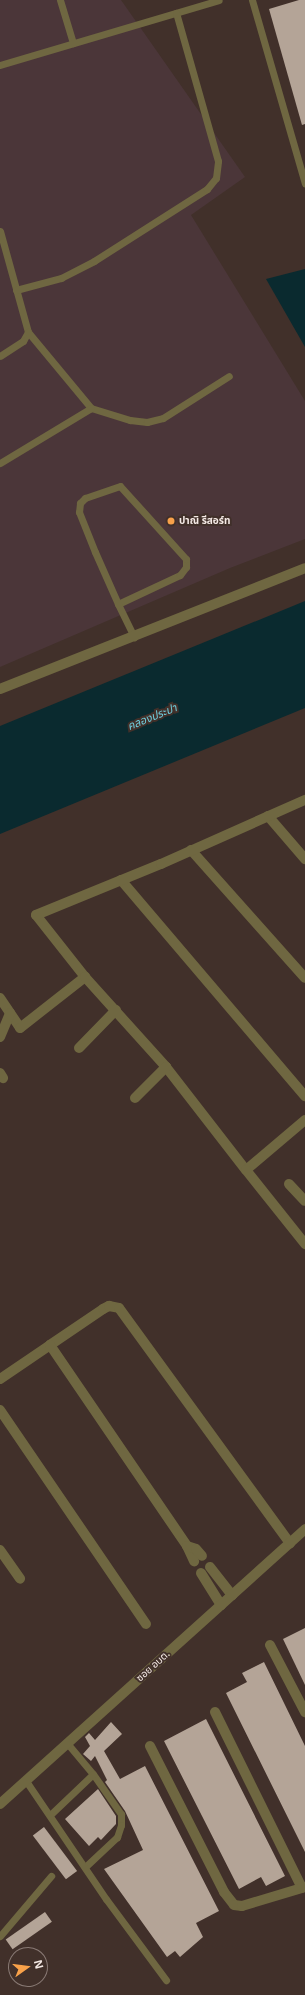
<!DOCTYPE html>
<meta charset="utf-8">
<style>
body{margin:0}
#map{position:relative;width:305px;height:1995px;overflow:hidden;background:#41302a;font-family:"Noto Sans","Noto Sans Thai",sans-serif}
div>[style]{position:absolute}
.industrial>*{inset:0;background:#4b3639}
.water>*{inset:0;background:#0a2a2f}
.building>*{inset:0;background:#b4a497;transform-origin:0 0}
.service>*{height:7px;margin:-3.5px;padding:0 3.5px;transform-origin:3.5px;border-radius:3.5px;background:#6f6741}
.minor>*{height:10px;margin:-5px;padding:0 5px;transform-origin:5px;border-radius:5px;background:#6f6741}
.dots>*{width:11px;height:11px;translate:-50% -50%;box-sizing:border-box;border:2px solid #41302a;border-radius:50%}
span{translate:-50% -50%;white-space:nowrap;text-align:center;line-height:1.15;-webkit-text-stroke:4px #41302a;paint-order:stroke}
.poi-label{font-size:10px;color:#f5eae6;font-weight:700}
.left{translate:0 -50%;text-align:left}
.street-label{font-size:10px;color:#f5eae6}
.water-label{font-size:11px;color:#6fcfdf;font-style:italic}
.north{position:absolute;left:8px;top:1947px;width:40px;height:40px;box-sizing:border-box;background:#41302a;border:1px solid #897a75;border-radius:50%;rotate:76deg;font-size:11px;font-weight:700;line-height:16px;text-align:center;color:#f5eae6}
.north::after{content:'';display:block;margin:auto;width:14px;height:18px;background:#f8a14a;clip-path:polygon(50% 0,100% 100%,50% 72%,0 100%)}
</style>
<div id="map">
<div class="industrial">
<div style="clip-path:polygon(0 0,121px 0,245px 177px,191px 215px,305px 401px,305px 539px,230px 568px,0 667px)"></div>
</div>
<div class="water">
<div style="clip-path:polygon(305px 269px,305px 347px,266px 279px)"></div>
<div style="clip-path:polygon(305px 601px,305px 708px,0 834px,0 726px)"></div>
</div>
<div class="building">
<div style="clip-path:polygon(299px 0,305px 0,305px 124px,302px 125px,269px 9px)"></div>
<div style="clip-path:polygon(305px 1628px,305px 1685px,283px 1639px)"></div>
<div style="clip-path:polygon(264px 1662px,305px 1746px,305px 1852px,226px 1693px,247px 1682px,242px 1673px)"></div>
<div style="clip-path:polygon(206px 1719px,285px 1876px,266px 1886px,261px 1877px,239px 1889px,164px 1741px)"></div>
<div style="clip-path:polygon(111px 1722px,122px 1734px,104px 1751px,120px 1779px,145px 1766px,219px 1911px,196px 1923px,203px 1937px,180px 1957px,175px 1951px,167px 1957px,104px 1869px,143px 1850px,125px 1811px,105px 1782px,107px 1780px,95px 1756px,91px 1761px,83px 1754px,90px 1746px,85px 1737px,89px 1733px,95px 1740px)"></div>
<div style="clip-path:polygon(98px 1789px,116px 1816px,116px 1824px,101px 1840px,98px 1837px,89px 1846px,65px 1819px)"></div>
<div style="left:44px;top:1827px;width:55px;height:14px;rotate:53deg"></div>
<div style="left:45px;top:1912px;width:12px;height:48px;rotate:55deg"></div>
</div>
<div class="service">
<div style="left:60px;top:0;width:45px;rotate:73.2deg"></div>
<div style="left:252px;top:0;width:191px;rotate:73.9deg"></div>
<div style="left:0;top:65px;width:228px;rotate:-16.5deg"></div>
<div style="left:0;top:231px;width:105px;rotate:74.5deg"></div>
<div style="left:28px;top:332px;width:10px;rotate:119deg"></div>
<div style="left:23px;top:341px;width:27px;rotate:147deg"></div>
<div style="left:16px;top:290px;width:47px;rotate:-14.9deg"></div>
<div style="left:61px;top:278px;width:37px;rotate:-27deg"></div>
<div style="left:94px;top:261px;width:134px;rotate:-32.5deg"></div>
<div style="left:207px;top:189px;width:14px;rotate:-51deg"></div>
<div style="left:216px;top:178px;width:17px;rotate:-83deg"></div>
<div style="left:218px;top:161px;width:154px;rotate:-105.8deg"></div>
<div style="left:28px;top:332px;width:99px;rotate:50.3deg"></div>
<div style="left:91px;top:408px;width:41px;rotate:17.1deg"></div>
<div style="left:130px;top:420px;width:17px;rotate:7deg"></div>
<div style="left:147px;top:422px;width:16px;rotate:-14deg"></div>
<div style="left:163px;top:418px;width:78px;rotate:-32.5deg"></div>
<div style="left:0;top:463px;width:106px;rotate:-31.1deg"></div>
<div style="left:118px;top:604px;width:68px;rotate:-25.1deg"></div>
<div style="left:180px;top:575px;width:10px;rotate:-53deg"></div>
<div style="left:186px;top:567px;width:8px;rotate:-90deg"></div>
<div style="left:186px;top:559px;width:98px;rotate:-132.1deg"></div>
<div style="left:120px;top:486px;width:37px;rotate:161deg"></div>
<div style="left:85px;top:498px;width:7px;rotate:135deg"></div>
<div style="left:80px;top:503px;width:9px;rotate:96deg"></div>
<div style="left:79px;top:512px;width:43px;rotate:68.2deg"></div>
<div style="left:95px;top:552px;width:57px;rotate:66.1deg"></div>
<div style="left:118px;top:604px;width:37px;rotate:64deg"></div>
<div style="left:67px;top:1743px;width:40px;rotate:50deg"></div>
<div style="left:93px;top:1774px;width:49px;rotate:55deg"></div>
<div style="left:121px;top:1814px;width:11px;rotate:90deg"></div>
<div style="left:121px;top:1825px;width:13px;rotate:108deg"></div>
<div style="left:117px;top:1837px;width:44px;rotate:136.8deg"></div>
<div style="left:26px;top:1781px;width:143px;rotate:55.9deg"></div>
<div style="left:106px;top:1899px;width:101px;rotate:53.5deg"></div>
<div style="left:50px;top:1815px;width:59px;rotate:-43.6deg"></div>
<div style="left:0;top:1936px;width:79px;rotate:-49.6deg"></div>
</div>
<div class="minor">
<div style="left:0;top:689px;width:328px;rotate:-21.6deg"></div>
<div style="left:268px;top:816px;width:57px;rotate:49.3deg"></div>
<div style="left:191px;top:850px;width:171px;rotate:48.3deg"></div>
<div style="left:121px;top:880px;width:284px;rotate:49.6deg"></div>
<div style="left:85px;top:977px;width:79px;rotate:-128.3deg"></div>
<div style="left:36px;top:915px;width:135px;rotate:-22.2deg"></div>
<div style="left:161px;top:864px;width:158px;rotate:-24deg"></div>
<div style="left:0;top:998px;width:36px;rotate:56deg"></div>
<div style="left:20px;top:1028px;width:83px;rotate:-38.1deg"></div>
<div style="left:85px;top:977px;width:121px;rotate:48deg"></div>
<div style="left:166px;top:1067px;width:130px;rotate:52.2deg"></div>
<div style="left:0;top:1037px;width:26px;rotate:-67deg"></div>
<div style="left:79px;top:1048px;width:53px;rotate:-45.8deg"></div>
<div style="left:0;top:1073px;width:6px;rotate:59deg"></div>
<div style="left:135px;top:1098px;width:44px;rotate:-45deg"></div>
<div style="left:305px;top:1120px;width:77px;rotate:139.7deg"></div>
<div style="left:246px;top:1170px;width:95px;rotate:51.4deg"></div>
<div style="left:289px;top:1184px;width:23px;rotate:47deg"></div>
<div style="left:50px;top:1345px;width:64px;rotate:-34.2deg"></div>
<div style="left:103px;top:1309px;width:7px;rotate:-27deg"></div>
<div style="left:109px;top:1306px;width:10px;rotate:11deg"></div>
<div style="left:119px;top:1308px;width:291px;rotate:54deg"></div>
<div style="left:0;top:1379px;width:60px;rotate:-34.2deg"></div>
<div style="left:50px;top:1345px;width:243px;rotate:55.7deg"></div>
<div style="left:187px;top:1546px;width:17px;rotate:65deg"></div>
<div style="left:0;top:1410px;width:259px;rotate:55.7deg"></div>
<div style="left:187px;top:1546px;width:9px;rotate:18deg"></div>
<div style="left:196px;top:1549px;width:9px;rotate:49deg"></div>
<div style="left:0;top:1550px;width:35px;rotate:55deg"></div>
<div style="left:210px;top:1567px;width:36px;rotate:52deg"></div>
<div style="left:201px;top:1573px;width:38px;rotate:58deg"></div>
<div style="left:270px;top:1645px;width:76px;rotate:62.4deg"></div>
<div style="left:215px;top:1712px;width:196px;rotate:63.7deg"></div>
<div style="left:150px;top:1746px;width:164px;rotate:63.1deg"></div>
<div style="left:224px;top:1892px;width:16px;rotate:52deg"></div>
<div style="left:234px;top:1905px;width:8px;rotate:7deg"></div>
<div style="left:242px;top:1906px;width:66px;rotate:-16.8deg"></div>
<div style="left:0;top:1804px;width:411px;rotate:-42deg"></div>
</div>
<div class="dots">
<div style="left:171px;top:521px;background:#f8a14a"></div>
</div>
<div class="poi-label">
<span class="left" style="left:179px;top:521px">ปาณิ รีสอร์ท</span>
</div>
<div class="street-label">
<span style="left:153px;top:1666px;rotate:-42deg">ซอย อบต.</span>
</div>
<div class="water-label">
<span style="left:152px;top:717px;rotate:-22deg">คลองประปา</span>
</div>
<div class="north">N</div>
</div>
